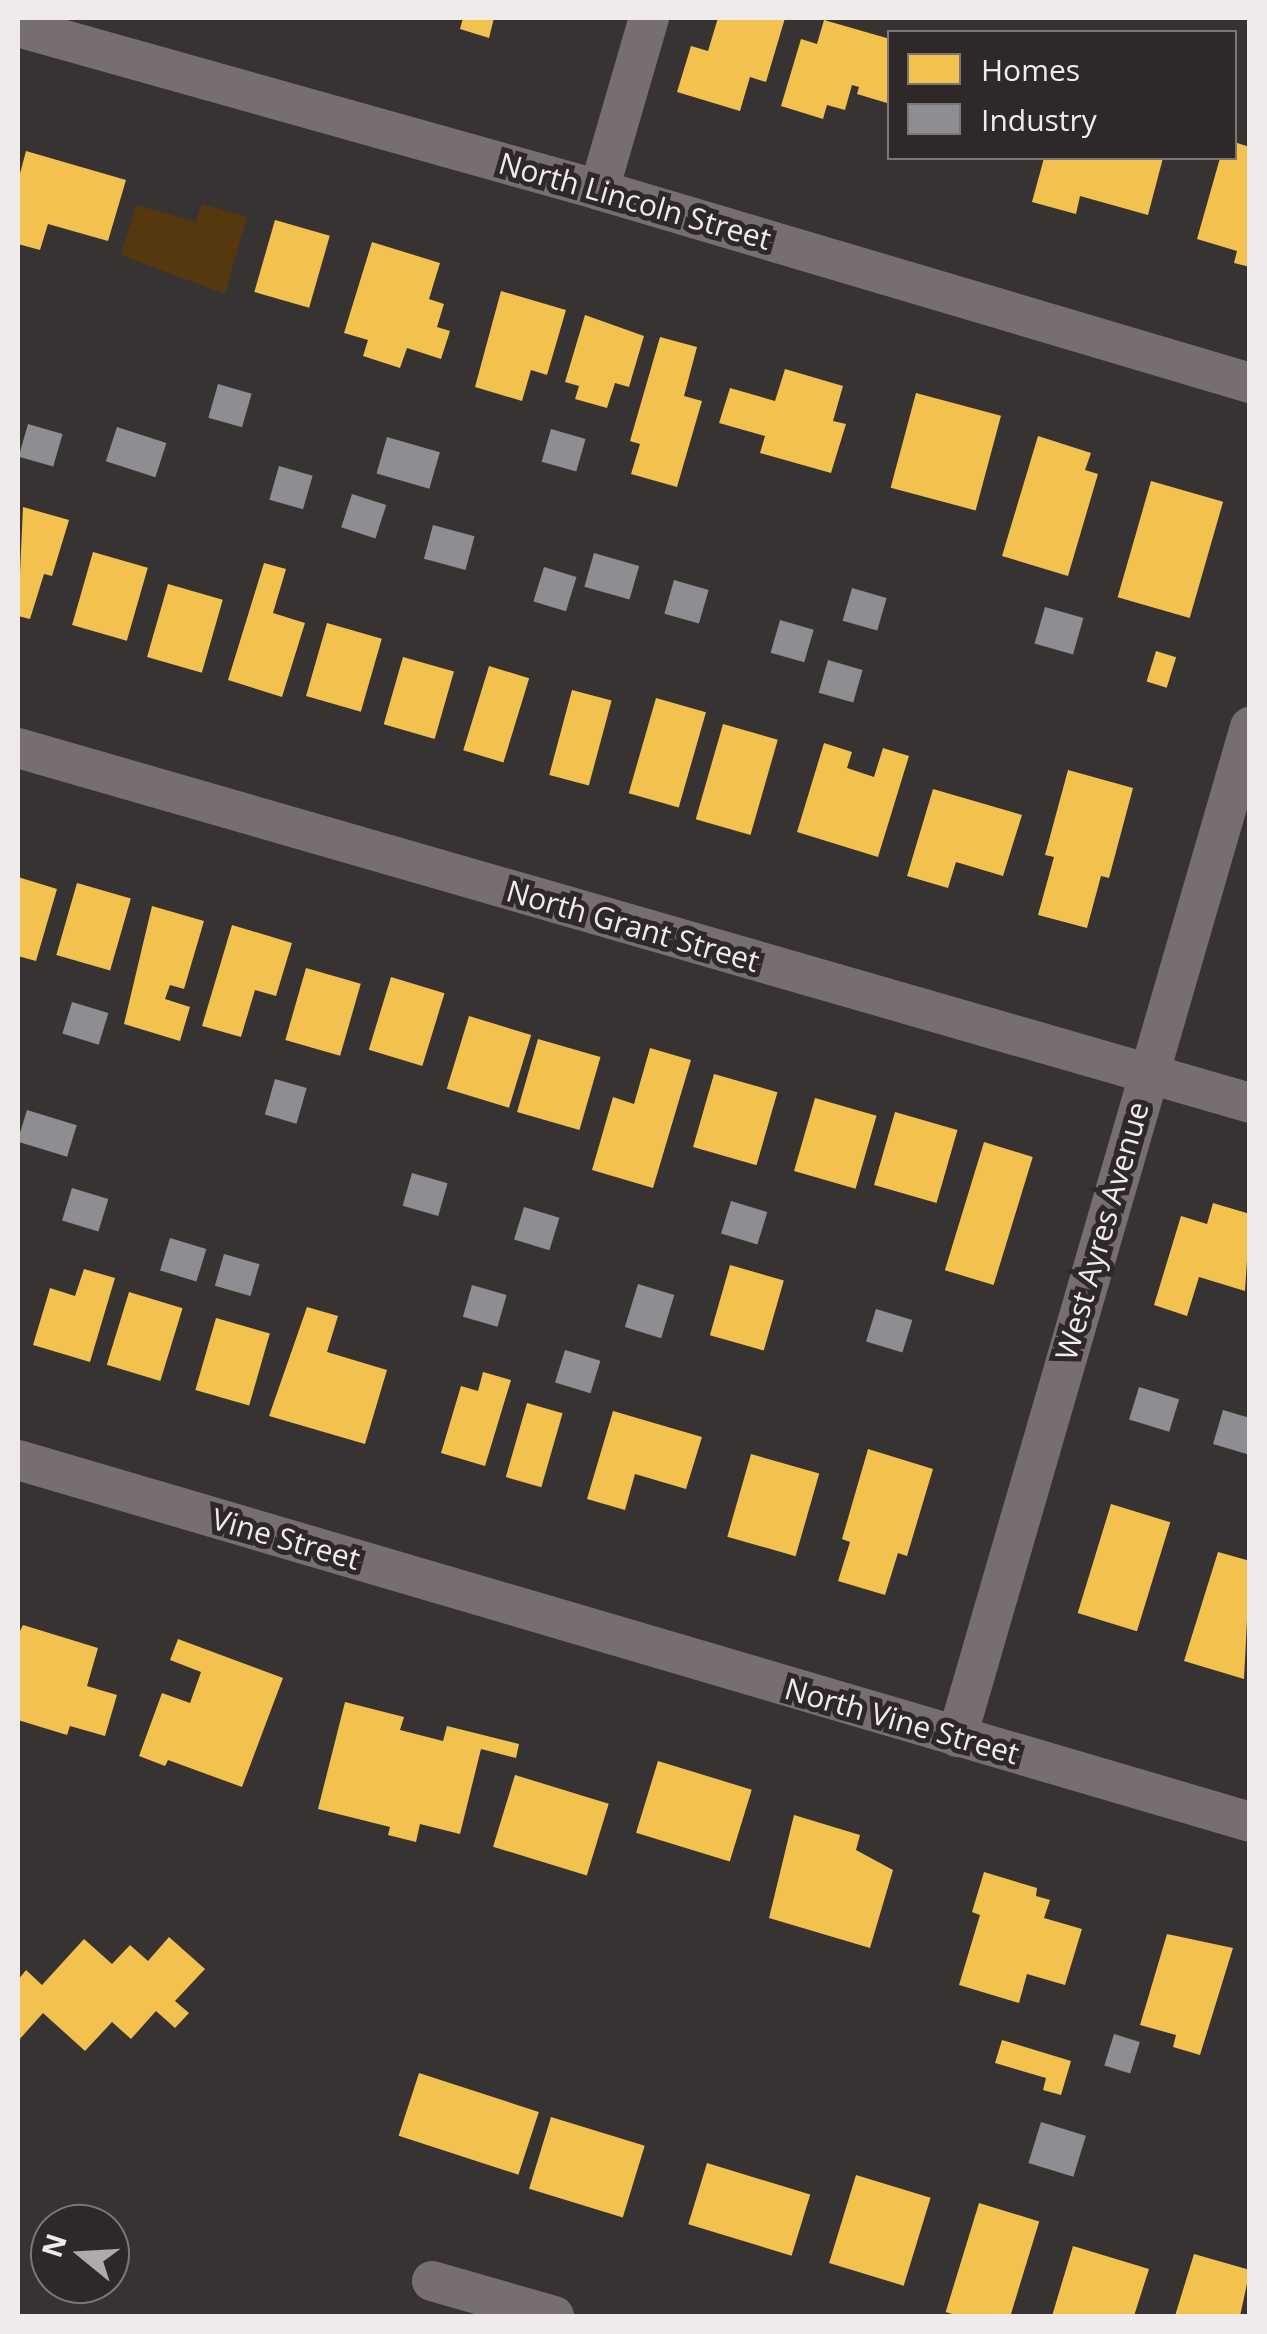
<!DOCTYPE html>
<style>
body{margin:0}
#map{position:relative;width:1267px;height:2334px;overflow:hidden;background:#383333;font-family:"Open Sans",sans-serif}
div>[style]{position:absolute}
.green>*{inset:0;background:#56380f}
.homes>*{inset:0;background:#f2c14e;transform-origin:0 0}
.industry>*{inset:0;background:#8d8d92;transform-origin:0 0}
.minor>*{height:40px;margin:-20px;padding:0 20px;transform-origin:20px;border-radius:20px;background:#776e72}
span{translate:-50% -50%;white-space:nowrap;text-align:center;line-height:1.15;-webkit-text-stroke:10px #2f2828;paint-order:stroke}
.street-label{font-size:30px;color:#f0ebeb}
.frame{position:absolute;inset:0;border:20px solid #f0ebeb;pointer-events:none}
.legend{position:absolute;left:887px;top:30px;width:350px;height:130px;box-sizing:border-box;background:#2f2828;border:2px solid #7c7676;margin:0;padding:12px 18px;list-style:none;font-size:30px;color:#f0ebeb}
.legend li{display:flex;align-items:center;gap:20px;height:50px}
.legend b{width:50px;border:2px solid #7c7676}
.north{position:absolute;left:30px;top:2204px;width:100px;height:100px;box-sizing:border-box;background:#2f2828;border:2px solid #7c7676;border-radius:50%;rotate:288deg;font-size:28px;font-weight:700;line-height:40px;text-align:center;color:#f0ebeb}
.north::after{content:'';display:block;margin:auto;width:35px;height:45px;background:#b0abab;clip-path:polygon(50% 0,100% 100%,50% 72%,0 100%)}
</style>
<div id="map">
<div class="green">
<div style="clip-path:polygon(202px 204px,247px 217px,225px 294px,121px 255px,136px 205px,196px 222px)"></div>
</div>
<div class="homes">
<div style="clip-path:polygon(463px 18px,494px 18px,489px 38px,460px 29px)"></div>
<div style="clip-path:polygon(718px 18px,785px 18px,766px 82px,750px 77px,740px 111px,677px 92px,691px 46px,708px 51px)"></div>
<div style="clip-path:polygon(824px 20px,890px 39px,887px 103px,857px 94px,859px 87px,852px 85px,845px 110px,827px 105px,823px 119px,781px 106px,801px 39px,817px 44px)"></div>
<div style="clip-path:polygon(1234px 142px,1250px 147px,1250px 267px,1234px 263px,1237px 251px,1197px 239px,1220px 158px,1234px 158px)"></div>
<div style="clip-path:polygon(26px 151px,126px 180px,108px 241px,48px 224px,40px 250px,18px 244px,18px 181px)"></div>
<div style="clip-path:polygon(1044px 158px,1163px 158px,1148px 215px,1080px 196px,1076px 214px,1032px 202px)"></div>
<div style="left:275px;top:220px;width:57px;height:75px;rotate:16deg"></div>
<div style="clip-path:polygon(372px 242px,440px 263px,429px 299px,444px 304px,437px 327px,450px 331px,441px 359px,407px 348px,400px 368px,363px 356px,368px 340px,344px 333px)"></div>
<div style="clip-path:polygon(501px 291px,566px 310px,547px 375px,531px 370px,522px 401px,475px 387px)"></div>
<div style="clip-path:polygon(585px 315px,644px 336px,629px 387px,615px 383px,607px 408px,575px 399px,579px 386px,565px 382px)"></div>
<div style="clip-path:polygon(660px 337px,697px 347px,684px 396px,702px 401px,677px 487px,631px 474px,640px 444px,630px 441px)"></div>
<div style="clip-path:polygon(785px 369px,843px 386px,833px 421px,846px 424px,831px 473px,760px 453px,765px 436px,719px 423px,730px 388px,775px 401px)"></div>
<div style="left:916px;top:393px;width:88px;height:98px;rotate:15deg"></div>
<div style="clip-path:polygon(1038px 436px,1091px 453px,1085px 470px,1098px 474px,1068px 576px,1002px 556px)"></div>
<div style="left:1151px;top:481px;width:75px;height:121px;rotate:16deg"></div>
<div style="clip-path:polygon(23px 507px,69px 520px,52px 576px,44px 574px,30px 619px,18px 616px)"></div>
<div style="left:93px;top:552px;width:57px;height:76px;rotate:16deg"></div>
<div style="clip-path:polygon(264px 563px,286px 569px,273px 613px,305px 623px,282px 697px,228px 680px)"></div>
<div style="left:168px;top:584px;width:57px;height:76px;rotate:16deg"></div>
<div style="left:327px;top:623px;width:57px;height:76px;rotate:16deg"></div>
<div style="left:1156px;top:651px;width:21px;height:32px;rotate:17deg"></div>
<div style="left:403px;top:657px;width:53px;height:70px;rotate:16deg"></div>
<div style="left:489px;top:666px;width:42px;height:88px;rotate:17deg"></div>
<div style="left:572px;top:690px;width:41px;height:88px;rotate:15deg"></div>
<div style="left:656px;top:698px;width:52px;height:99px;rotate:16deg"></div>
<div style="left:723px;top:724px;width:57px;height:99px;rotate:16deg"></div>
<div style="clip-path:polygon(824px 743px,852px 752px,847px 768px,874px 777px,883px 748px,909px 756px,878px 857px,797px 832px)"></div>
<div style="clip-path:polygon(1068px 770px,1133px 788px,1109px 878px,1101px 876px,1087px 928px,1038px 915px,1054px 857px,1045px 855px)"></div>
<div style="clip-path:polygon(933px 789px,1022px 815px,1003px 876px,956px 862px,948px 888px,907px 876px)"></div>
<div style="clip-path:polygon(18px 877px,57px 889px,36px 961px,18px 956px)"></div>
<div style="left:77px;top:883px;width:56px;height:75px;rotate:16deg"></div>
<div style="clip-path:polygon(152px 906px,204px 921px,184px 989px,170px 985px,165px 999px,190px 1007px,180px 1041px,124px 1024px)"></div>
<div style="clip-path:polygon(232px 925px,292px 943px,276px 996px,255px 990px,241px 1037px,202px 1026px)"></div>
<div style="left:306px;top:968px;width:57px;height:75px;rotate:16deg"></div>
<div style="left:391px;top:977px;width:56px;height:76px;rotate:17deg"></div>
<div style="left:469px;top:1016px;width:65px;height:76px;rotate:17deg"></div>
<div style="left:538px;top:1039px;width:65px;height:76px;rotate:16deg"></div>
<div style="clip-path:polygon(650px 1048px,691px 1060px,653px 1188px,592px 1170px,613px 1097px,634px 1104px)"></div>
<div style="left:714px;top:1074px;width:66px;height:76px;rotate:16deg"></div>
<div style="left:815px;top:1098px;width:64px;height:76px;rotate:16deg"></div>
<div style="left:895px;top:1112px;width:65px;height:76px;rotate:16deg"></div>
<div style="left:984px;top:1142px;width:51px;height:134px;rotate:17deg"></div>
<div style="clip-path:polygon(1213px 1203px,1250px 1214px,1245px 1291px,1199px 1277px,1187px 1316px,1154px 1305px,1181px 1216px,1207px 1224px)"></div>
<div style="left:730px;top:1265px;width:56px;height:73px;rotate:16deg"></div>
<div style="clip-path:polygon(84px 1269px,115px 1278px,90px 1362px,33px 1345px,50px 1288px,75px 1296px)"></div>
<div style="left:129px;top:1292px;width:56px;height:76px;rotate:17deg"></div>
<div style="clip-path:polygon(307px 1307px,338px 1316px,327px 1352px,387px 1370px,365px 1444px,269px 1416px)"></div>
<div style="left:216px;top:1318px;width:56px;height:75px;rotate:16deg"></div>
<div style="clip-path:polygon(483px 1372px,511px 1380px,485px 1466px,441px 1453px,461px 1386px,478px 1391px)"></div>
<div style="left:527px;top:1403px;width:37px;height:77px;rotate:16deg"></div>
<div style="clip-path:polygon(613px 1411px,702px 1437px,686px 1489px,635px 1474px,625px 1510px,587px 1499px)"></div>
<div style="clip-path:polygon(868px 1449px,933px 1469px,907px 1556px,898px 1553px,885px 1595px,838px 1581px,850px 1542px,842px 1539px)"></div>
<div style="left:751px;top:1454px;width:71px;height:86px;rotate:16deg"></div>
<div style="left:1111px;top:1504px;width:62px;height:114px;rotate:17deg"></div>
<div style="clip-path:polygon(1218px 1552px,1250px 1561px,1244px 1679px,1184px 1661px)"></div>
<div style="clip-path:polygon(23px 1625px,98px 1648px,87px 1686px,117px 1695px,105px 1736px,70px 1726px,67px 1735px,18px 1720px,18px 1635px)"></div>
<div style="clip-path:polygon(178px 1639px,283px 1678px,242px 1787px,168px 1760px,165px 1766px,139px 1756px,162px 1693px,190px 1703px,201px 1672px,170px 1660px)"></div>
<div style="clip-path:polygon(345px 1702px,404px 1717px,400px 1730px,443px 1741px,447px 1726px,519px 1744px,516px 1758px,481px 1749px,460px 1834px,420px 1824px,416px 1842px,388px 1835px,390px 1827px,318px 1809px)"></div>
<div style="left:658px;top:1761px;width:98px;height:75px;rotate:17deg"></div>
<div style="left:515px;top:1775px;width:98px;height:75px;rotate:17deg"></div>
<div style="clip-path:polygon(794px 1815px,860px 1835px,856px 1850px,893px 1870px,870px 1948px,769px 1918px)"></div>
<div style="clip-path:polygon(984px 1872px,1037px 1888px,1036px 1896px,1050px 1900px,1044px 1918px,1082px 1929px,1065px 1985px,1027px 1974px,1019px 2003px,959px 1985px,980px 1915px,972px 1912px)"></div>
<div style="clip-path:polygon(1167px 1934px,1233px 1948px,1200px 2055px,1173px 2047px,1176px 2035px,1140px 2025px)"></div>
<div style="clip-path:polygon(169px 1937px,205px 1969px,175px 2001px,189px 2013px,175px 2028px,156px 2011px,131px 2039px,112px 2022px,85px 2051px,43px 2013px,18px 2041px,18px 1980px,26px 1970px,42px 1985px,84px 1939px,112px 1964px,130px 1945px,148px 1961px)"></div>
<div style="clip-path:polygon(1002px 2040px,1071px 2061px,1061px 2095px,1043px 2090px,1046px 2078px,995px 2063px)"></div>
<div style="left:419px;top:2073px;width:126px;height:66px;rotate:18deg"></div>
<div style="left:551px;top:2117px;width:98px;height:75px;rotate:17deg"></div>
<div style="left:707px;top:2163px;width:108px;height:64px;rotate:17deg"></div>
<div style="left:856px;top:2175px;width:78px;height:92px;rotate:17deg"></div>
<div style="left:979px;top:2203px;width:63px;height:114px;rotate:17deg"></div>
<div style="clip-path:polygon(1073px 2246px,1149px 2269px,1134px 2316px,1052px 2316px)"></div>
<div style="clip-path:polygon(1194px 2254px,1250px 2270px,1240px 2316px,1175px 2316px)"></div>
</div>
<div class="industry">
<div style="left:218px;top:384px;width:35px;height:35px;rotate:16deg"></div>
<div style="left:28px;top:424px;width:36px;height:34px;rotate:16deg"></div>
<div style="left:117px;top:427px;width:52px;height:36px;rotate:18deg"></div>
<div style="left:551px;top:429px;width:36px;height:34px;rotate:16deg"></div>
<div style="left:387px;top:437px;width:55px;height:38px;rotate:16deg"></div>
<div style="left:279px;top:466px;width:35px;height:35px;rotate:16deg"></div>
<div style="left:352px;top:494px;width:36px;height:35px;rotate:18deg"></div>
<div style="left:433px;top:525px;width:43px;height:35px;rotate:15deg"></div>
<div style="left:594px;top:553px;width:47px;height:35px;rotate:16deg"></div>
<div style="left:544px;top:567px;width:34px;height:36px;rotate:17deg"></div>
<div style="left:674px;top:580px;width:36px;height:35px;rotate:16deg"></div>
<div style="left:852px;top:588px;width:36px;height:34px;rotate:16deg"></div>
<div style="left:1045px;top:607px;width:40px;height:38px;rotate:16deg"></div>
<div style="left:780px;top:620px;width:35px;height:34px;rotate:16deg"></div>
<div style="left:828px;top:660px;width:36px;height:34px;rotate:16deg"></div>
<div style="left:72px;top:1002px;width:38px;height:33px;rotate:17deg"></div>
<div style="left:275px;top:1079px;width:33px;height:37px;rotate:16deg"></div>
<div style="left:27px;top:1110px;width:52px;height:33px;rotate:17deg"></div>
<div style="left:412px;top:1173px;width:37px;height:34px;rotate:16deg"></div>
<div style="left:72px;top:1188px;width:38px;height:34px;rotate:17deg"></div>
<div style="left:731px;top:1201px;width:38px;height:34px;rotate:17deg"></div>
<div style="left:524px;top:1207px;width:37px;height:34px;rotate:17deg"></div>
<div style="left:170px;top:1238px;width:38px;height:34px;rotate:17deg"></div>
<div style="left:224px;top:1254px;width:37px;height:33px;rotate:16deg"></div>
<div style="left:638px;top:1284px;width:38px;height:45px;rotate:17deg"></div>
<div style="left:472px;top:1285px;width:36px;height:33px;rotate:16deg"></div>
<div style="left:876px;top:1309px;width:38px;height:34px;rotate:17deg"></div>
<div style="left:565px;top:1350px;width:37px;height:34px;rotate:17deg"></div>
<div style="left:1139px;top:1387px;width:42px;height:34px;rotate:17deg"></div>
<div style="clip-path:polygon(1223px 1410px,1250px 1418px,1250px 1455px,1213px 1444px)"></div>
<div style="left:1114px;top:2034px;width:27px;height:33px;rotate:17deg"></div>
<div style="left:1041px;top:2122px;width:47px;height:43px;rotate:17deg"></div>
</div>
<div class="minor">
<div style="left:18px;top:27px;width:603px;rotate:15.67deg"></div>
<div style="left:599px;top:190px;width:679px;rotate:16.51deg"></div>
<div style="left:599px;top:190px;width:179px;rotate:-73.8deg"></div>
<div style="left:18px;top:748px;width:1282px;rotate:16.07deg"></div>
<div style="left:18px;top:1460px;width:1284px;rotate:16.37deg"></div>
<div style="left:957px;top:1737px;width:1052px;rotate:-73.82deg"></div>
<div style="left:432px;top:2281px;width:127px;rotate:16deg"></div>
</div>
<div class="street-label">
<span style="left:635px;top:201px;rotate:16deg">North Lincoln Street</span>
<span style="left:633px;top:926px;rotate:16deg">North Grant Street</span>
<span style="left:1102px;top:1231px;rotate:-74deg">West Ayres Avenue</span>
<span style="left:286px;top:1539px;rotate:16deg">Vine Street</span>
<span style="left:902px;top:1721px;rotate:16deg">North Vine Street</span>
</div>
<div class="frame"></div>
<ul class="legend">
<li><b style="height:28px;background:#f2c14e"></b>Homes</li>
<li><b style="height:28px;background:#8d8d92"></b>Industry</li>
</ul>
<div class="north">N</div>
</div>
